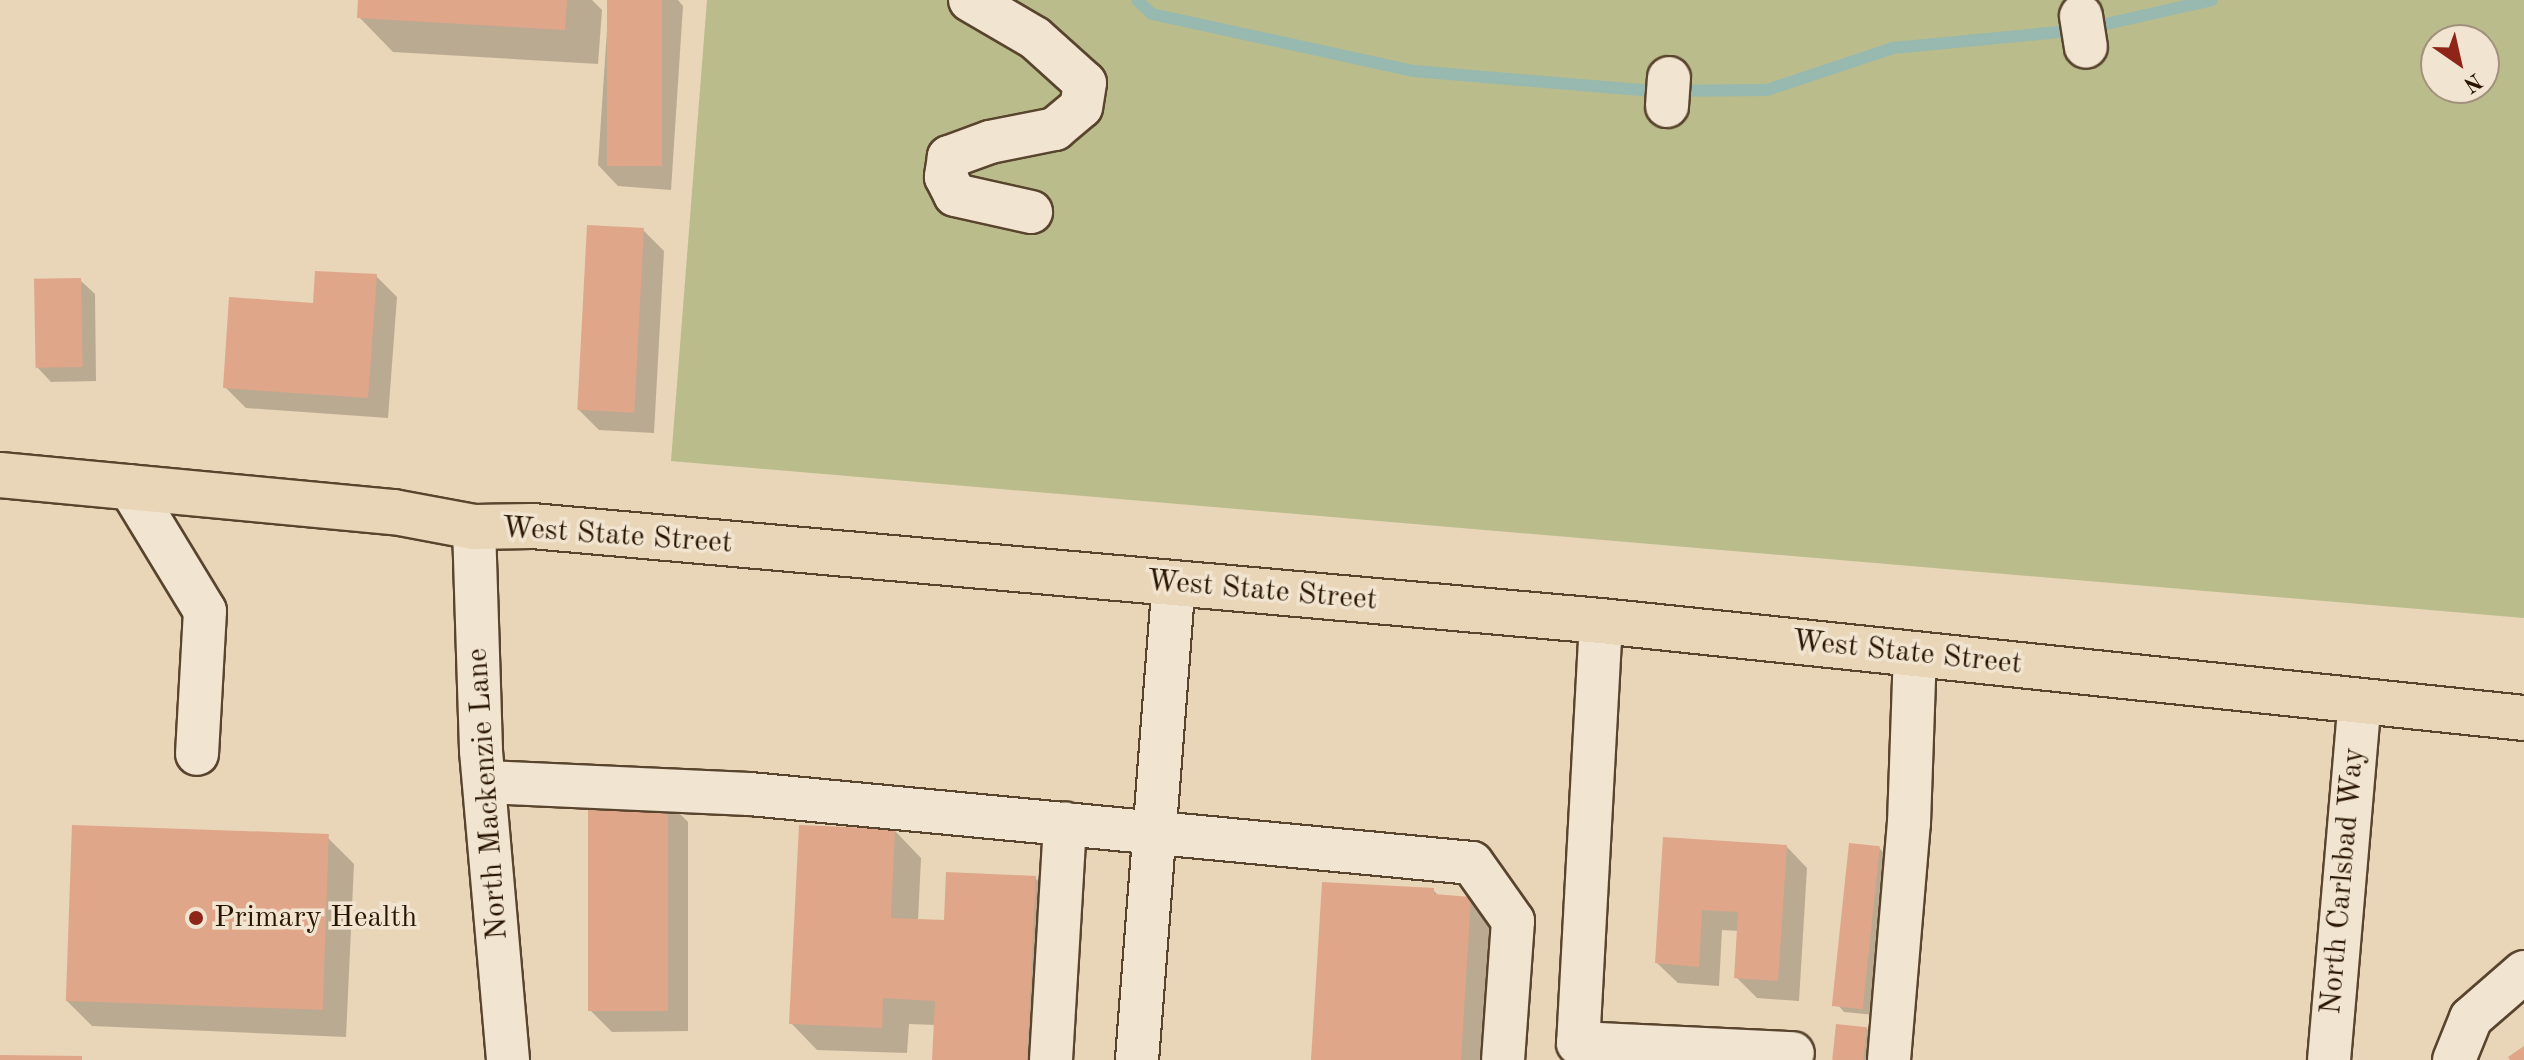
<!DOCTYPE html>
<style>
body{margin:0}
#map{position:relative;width:2524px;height:1060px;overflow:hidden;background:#e9d5b7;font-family:"Old Standard TT",serif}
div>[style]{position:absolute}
.green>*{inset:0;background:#babc8c}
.shadow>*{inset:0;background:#0003}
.stream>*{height:12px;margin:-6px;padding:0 6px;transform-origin:6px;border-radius:6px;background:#97b9af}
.building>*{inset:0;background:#e0a68a;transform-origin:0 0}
.roads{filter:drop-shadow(2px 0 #59442e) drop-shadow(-2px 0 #59442e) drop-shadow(0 2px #59442e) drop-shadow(0 -2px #59442e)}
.minor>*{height:42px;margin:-21px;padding:0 21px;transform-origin:21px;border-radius:21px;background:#f1e4d0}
.major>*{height:44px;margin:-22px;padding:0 22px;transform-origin:22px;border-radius:22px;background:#e9d5b7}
.dots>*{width:22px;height:22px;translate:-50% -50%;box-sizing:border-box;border:4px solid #f1e4d0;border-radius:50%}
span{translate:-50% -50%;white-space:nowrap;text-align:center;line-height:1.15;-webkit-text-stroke:7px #f1e4d0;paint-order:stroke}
.street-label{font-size:30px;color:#291400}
.poi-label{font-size:30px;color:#291400}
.left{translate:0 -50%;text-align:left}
.north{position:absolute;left:2420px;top:24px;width:80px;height:80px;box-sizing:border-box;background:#f1e4d0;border:2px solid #a1917d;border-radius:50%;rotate:146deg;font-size:22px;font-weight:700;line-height:32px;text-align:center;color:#291400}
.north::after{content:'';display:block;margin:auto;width:28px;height:36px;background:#8f2418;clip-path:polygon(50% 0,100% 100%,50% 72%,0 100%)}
</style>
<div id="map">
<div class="green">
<div style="clip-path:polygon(evenodd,707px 0,2524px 0,2524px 618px,671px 461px,707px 0,2436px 40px,2484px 40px,2484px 88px,2436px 88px,2436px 40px)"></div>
</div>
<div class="shadow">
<div style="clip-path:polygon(360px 0,592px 0,602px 10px,598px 64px,393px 52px,359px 17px)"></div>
<div style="clip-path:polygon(609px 0,678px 0,683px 6px,671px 190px,618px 186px,598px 165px)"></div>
<div style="clip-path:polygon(643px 230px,664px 251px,654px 433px,599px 430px,578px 409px)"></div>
<div style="clip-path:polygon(376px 276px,397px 297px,388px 418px,246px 408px,225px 387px,315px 305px)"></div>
<div style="clip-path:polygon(80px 280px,95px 294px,96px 381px,51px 382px,37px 367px)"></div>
<div style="clip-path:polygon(667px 801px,688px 822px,688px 1031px,612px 1032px,591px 1011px)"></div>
<div style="clip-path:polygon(895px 831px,921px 858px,918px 921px,946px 923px,1035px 878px,1062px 904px,1054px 1060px,934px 1060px,936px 1025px,909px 1024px,907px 1053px,817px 1050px,791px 1023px)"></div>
<div style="clip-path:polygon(328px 838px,354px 864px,346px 1037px,92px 1026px,66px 1000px)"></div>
<div style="clip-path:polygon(1665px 839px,1787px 847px,1807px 868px,1799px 1001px,1757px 998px,1736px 977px,1739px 931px,1722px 930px,1719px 986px,1678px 983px,1657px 963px)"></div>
<div style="clip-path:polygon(1879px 848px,1886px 855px,1875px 1015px,1844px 1012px,1838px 1005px)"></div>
<div style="clip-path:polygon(1433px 890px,1440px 897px,1471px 899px,1497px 925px,1488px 1060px,1313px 1060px)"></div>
<div style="clip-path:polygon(1866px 1028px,1873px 1035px,1871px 1060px,1835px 1060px)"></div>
</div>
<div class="stream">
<div style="left:1137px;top:0;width:21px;rotate:43deg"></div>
<div style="left:1152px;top:14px;width:268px;rotate:12.3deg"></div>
<div style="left:1414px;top:71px;width:237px;rotate:4.8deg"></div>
<div style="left:1650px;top:91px;width:117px;rotate:-0.5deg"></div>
<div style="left:1767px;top:90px;width:133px;rotate:-18.4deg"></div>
<div style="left:1893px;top:48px;width:188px;rotate:-5.5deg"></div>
<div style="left:2080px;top:30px;width:135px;rotate:-12.8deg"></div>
</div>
<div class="building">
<div style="clip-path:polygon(358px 0,567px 0,565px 30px,357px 18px)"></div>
<div style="left:607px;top:0;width:55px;height:166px"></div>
<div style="left:587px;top:225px;width:57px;height:185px;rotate:3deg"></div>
<div style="clip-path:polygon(315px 271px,377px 274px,368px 398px,223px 388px,229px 297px,313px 303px)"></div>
<div style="left:81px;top:278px;width:89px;height:47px;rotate:89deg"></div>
<div style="left:668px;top:799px;width:212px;height:80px;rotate:90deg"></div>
<div style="left:72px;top:825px;width:257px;height:176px;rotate:2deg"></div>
<div style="clip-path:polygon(799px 825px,895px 829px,891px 918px,944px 920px,946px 872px,1036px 876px,1027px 1060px,932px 1060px,935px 1001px,883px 998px,882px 1028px,789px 1024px)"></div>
<div style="clip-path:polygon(1663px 837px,1787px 845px,1778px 981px,1734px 978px,1738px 912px,1702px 910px,1699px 967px,1655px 963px)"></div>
<div style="left:1849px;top:843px;width:31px;height:164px;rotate:6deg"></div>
<div style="clip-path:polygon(1322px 882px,1434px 888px,1434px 894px,1471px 897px,1461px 1060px,1311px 1060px)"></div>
<div style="left:1836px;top:1024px;width:31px;height:36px;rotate:6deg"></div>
<div style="clip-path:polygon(2524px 1046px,2524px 1060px,2510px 1060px,2508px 1057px)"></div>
<div style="clip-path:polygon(0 1055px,82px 1056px,82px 1060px,0 1060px)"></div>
</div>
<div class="roads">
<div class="minor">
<div style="left:970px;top:0;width:75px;rotate:30.3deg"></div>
<div style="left:1035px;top:38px;width:67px;rotate:42deg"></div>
<div style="left:1085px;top:83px;width:24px;rotate:99deg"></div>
<div style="left:1081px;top:107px;width:34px;rotate:140deg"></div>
<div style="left:1055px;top:129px;width:66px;rotate:168.7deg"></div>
<div style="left:990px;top:142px;width:44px;rotate:159.9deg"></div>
<div style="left:949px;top:157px;width:20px;rotate:99deg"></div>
<div style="left:946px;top:177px;width:20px;rotate:63deg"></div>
<div style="left:955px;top:195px;width:78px;rotate:12.6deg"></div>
<div style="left:2081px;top:16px;width:31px;rotate:81deg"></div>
<div style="left:1667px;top:106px;width:28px;rotate:-86deg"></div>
<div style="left:129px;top:486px;width:146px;rotate:58.7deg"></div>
<div style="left:205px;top:611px;width:143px;rotate:93.2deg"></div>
<div style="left:474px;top:527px;width:224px;rotate:88.2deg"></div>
<div style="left:481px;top:751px;width:310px;rotate:85deg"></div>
<div style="left:1601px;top:621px;width:423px;rotate:93.1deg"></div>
<div style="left:1578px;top:1043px;width:215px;rotate:2.7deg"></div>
<div style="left:485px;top:782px;width:265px;rotate:2.6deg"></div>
<div style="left:750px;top:794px;width:725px;rotate:5.46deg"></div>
<div style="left:1472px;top:863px;width:71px;rotate:54.7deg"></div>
<div style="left:1513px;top:921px;width:139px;rotate:94.1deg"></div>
<div style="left:1051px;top:1060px;width:237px;rotate:-86.6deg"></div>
<div style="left:1137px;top:1060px;width:478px;rotate:-85.6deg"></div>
<div style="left:1889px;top:1060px;width:238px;rotate:-85.2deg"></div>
<div style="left:1909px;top:823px;width:169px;rotate:-88deg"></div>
<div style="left:2329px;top:1060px;width:360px;rotate:-85.1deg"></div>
<div style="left:2454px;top:1060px;width:45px;rotate:-68deg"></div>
<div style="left:2471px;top:1018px;width:70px;rotate:-41deg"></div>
</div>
<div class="major">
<div style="left:0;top:475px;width:396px;rotate:5.4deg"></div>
<div style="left:394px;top:512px;width:81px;rotate:10.6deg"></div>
<div style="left:474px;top:527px;width:58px;rotate:-1deg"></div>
<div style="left:532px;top:526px;width:1073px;rotate:5.08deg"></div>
<div style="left:1601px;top:621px;width:928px;rotate:6deg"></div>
</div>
</div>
<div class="dots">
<div style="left:196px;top:918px;background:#8f2418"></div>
</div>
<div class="street-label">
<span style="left:617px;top:536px;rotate:4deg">West State Street</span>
<span style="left:1262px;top:591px;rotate:5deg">West State Street</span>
<span style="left:1907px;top:653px;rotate:6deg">West State Street</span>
<span style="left:488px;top:794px;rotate:-94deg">North Mackenzie Lane</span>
<span style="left:2343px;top:881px;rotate:-85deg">North Carlsbad Way</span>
</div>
<div class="poi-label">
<span class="left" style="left:214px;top:918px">Primary Health</span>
</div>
<div class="north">N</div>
</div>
